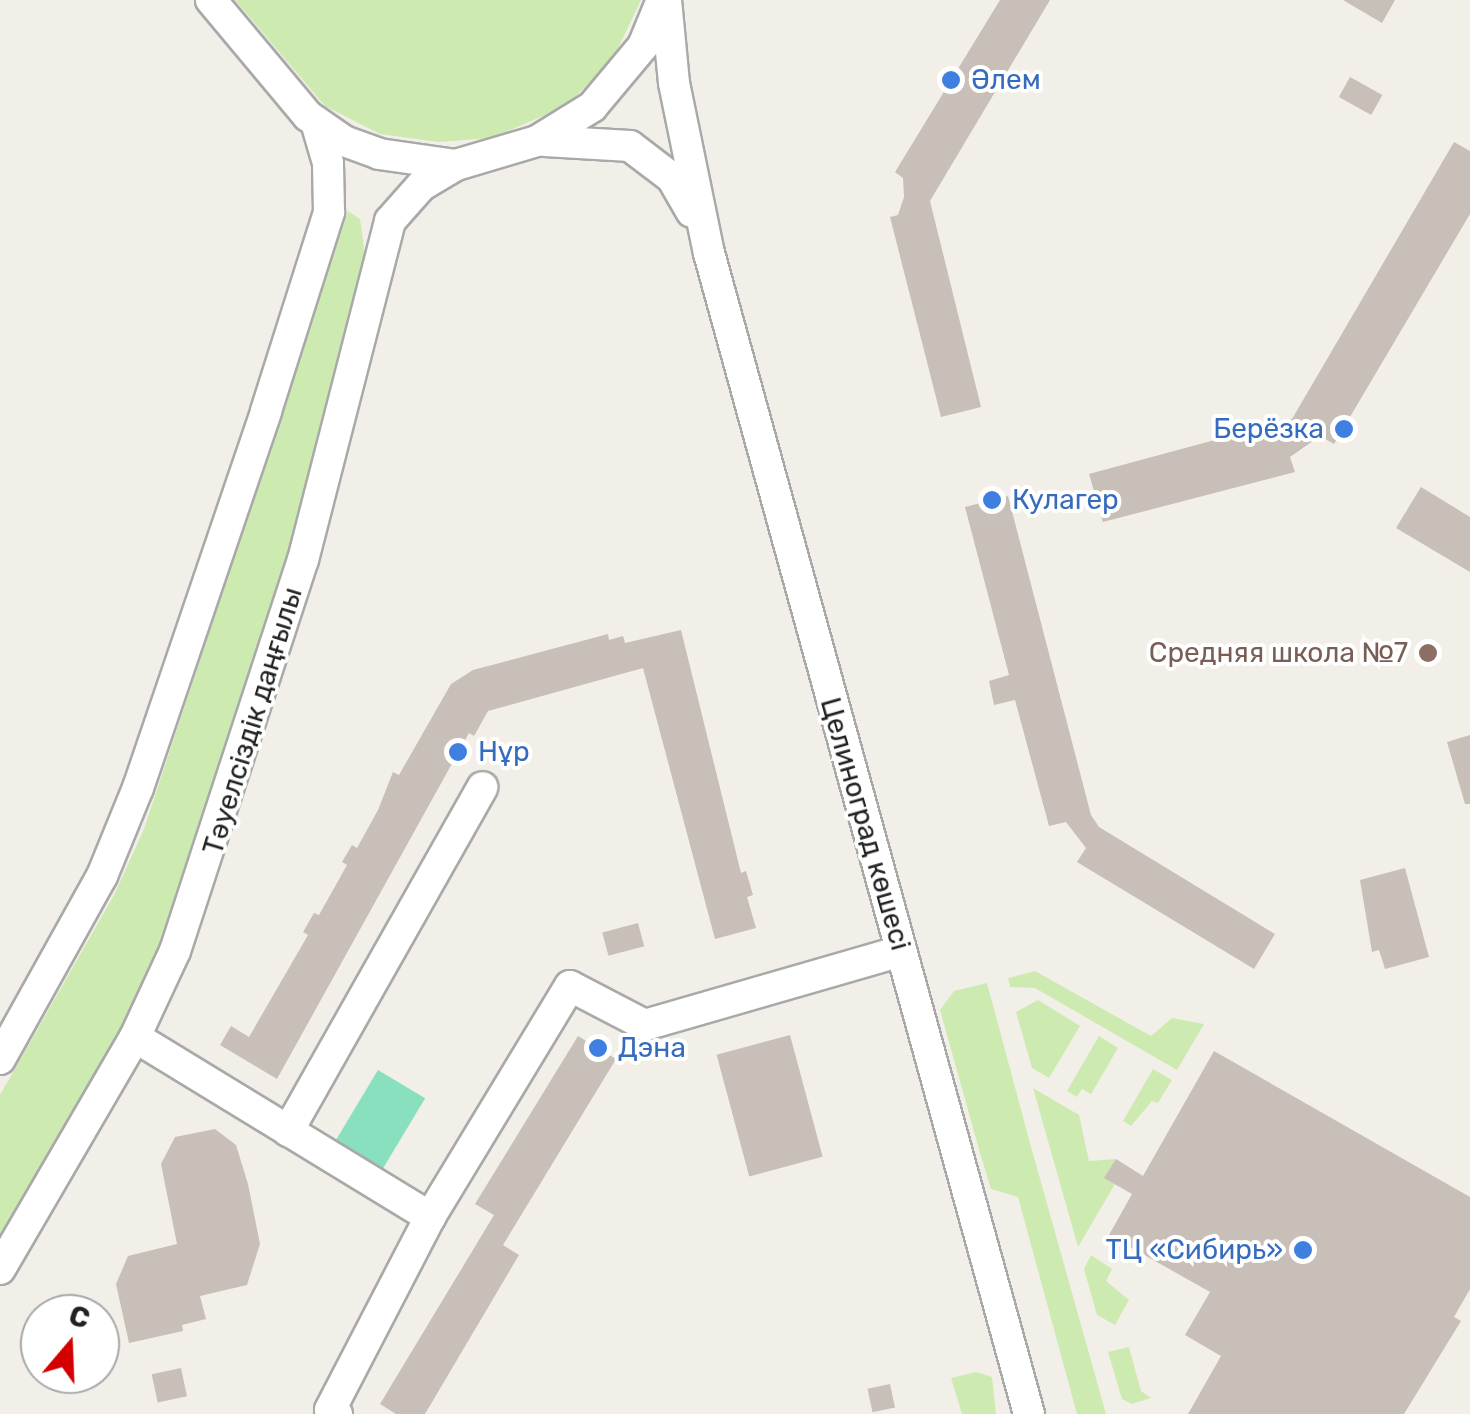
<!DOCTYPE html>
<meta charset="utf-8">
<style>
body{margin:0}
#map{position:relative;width:1470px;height:1414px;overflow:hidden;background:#f2efe9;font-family:Rubik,sans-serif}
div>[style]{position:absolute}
.grass>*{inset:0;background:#cdebb0}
.pitch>*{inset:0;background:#88e0be;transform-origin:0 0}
.building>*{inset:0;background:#c7bfb8;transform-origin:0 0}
.roads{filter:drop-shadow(2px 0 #a9a9a9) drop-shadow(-2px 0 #a9a9a9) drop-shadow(0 2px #a9a9a9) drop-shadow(0 -2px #a9a9a9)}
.minor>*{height:30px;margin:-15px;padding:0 15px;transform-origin:15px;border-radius:15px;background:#fff}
.dots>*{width:28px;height:28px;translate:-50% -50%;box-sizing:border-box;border:5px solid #fff;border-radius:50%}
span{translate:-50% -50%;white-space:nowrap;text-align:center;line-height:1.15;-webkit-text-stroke:8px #fff;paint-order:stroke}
.shop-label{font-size:28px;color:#366cbe}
.left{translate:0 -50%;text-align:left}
.right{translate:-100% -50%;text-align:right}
.education-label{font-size:28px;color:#785e54}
.street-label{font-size:28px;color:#222}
.north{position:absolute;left:20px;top:1294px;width:100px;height:100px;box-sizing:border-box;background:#fff;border:2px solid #a7a7a7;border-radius:50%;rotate:19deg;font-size:28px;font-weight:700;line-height:40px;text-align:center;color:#222}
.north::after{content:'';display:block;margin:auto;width:35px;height:45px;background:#d40000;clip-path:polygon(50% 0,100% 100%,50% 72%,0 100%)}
</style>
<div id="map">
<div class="grass">
<div style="clip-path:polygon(235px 0,641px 0,613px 59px,566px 106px,492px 138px,438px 142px,380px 134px,325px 106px)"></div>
<div style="clip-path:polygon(348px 211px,360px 219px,365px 255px,308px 504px,194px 871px,126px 1027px,0 1238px,0 1095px,114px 895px,144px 829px)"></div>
<div style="clip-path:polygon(1035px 971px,1151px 1036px,1172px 1018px,1204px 1024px,1177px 1070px,1035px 988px,1010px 987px,1008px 978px)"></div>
<div style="clip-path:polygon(987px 983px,1030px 1143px,1106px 1414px,1077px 1414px,1018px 1197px,991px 1189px,980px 1153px,940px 1010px,954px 991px)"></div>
<div style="clip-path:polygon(1038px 1000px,1080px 1026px,1049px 1078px,1032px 1068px,1016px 1012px)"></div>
<div style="clip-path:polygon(1099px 1036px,1118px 1048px,1091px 1094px,1082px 1089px,1077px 1097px,1067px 1091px)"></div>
<div style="clip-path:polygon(1153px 1069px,1172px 1080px,1158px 1103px,1152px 1101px,1131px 1126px,1123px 1121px)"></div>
<div style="clip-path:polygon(1033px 1088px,1079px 1115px,1089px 1161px,1116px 1159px,1105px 1178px,1115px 1184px,1078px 1247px)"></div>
<div style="clip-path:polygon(1091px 1255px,1112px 1269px,1106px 1281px,1129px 1300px,1115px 1325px,1097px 1315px,1084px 1269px)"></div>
<div style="clip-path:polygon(1129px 1347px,1141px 1391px,1151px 1398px,1132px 1404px,1122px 1399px,1108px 1352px)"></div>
<div style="clip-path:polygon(976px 1372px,992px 1377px,996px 1414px,962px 1414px,951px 1378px)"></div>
</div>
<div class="pitch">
<div style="left:378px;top:1070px;width:55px;height:84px;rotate:31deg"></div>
</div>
<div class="building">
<div style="clip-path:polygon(1000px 0,1050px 0,930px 201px,981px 407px,941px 417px,890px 217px,898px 215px,904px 197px,903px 178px,895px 172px)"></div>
<div style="clip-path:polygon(1343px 0,1395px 0,1382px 23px)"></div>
<div style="left:1350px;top:77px;width:37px;height:23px;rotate:29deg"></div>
<div style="clip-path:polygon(1454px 142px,1470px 151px,1470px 214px,1334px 444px,1320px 436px,1290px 457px,1295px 472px,1103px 522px,1089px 474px,1292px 419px)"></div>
<div style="clip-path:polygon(1421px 487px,1470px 517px,1470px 572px,1396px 528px)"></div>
<div style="clip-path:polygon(1008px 496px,1091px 815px,1099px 827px,1275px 934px,1254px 969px,1077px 862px,1086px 848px,1066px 822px,1049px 826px,1015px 700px,994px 705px,989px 681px,1009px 675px,965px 507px)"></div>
<div style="clip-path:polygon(681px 630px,741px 873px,746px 871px,753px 895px,747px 897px,756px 928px,715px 939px,643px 668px,488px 711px,474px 736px,469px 733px,277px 1079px,220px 1045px,231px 1026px,249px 1037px,308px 935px,303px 932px,314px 913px,319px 915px,347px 865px,342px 862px,352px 845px,357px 848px,378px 810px,393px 772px,399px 775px,451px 684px,473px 670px,608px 634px,609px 640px,623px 636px,625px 643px)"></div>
<div style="clip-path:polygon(1470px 735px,1470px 804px,1465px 804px,1447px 742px)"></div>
<div style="clip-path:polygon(1405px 868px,1429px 957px,1385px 969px,1379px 950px,1372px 952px,1360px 880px)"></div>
<div style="left:638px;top:923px;width:24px;height:37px;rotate:75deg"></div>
<div style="left:790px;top:1035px;width:126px;height:76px;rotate:75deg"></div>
<div style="clip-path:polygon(578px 1036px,616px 1059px,503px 1245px,519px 1255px,425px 1414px,396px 1414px,380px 1404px,494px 1215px,475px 1204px)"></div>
<div style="clip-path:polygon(1214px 1051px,1470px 1197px,1470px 1289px,1454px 1317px,1461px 1321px,1404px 1414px,1188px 1414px,1221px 1356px,1185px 1335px,1210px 1292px,1109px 1235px,1132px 1194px,1104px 1178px,1116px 1159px,1143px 1176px)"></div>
<div style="clip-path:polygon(215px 1129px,236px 1145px,248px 1184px,260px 1244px,247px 1285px,200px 1296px,206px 1319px,182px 1325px,183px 1331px,129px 1343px,116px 1284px,128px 1256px,177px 1244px,161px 1164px,175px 1137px)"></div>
<div style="left:181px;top:1368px;width:29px;height:30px;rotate:78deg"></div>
<div style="left:890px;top:1384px;width:24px;height:23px;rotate:78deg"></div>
</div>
<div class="roads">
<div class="minor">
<div style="left:211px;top:0;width:151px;rotate:50.1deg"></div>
<div style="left:308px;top:116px;width:44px;rotate:34.8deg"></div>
<div style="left:344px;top:141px;width:37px;rotate:20deg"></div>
<div style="left:379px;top:154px;width:78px;rotate:8.1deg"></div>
<div style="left:456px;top:165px;width:84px;rotate:-16.5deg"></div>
<div style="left:537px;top:141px;width:65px;rotate:-31.7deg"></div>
<div style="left:592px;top:107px;width:80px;rotate:-50.1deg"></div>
<div style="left:643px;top:46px;width:50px;rotate:-67.6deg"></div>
<div style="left:666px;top:0;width:83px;rotate:84.5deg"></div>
<div style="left:674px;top:83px;width:174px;rotate:78.4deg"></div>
<div style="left:709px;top:253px;width:1204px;rotate:74.59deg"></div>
<div style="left:545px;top:141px;width:85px;rotate:3.4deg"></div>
<div style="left:630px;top:146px;width:53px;rotate:37.3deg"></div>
<div style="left:672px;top:178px;width:39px;rotate:60deg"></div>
<div style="left:135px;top:1037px;width:346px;rotate:31.4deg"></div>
<div style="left:430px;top:1217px;width:270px;rotate:-58.8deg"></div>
<div style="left:570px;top:986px;width:85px;rotate:27.5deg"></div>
<div style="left:645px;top:1025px;width:266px;rotate:-16.1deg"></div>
<div style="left:0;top:1059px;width:210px;rotate:-60.9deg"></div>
<div style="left:102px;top:876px;width:95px;rotate:-67.8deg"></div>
<div style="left:138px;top:788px;width:398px;rotate:-71.2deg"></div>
<div style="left:266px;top:411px;width:209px;rotate:-72.4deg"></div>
<div style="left:329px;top:212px;width:49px;rotate:-91.2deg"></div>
<div style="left:328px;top:163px;width:43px;rotate:-106.3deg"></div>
<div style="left:288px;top:1131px;width:395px;rotate:-60.5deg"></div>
<div style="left:0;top:1269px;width:268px;rotate:-59.8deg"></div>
<div style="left:135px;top:1037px;width:95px;rotate:-65.1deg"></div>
<div style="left:175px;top:951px;width:411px;rotate:-71.9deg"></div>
<div style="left:303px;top:560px;width:350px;rotate:-75.6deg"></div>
<div style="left:390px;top:221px;width:47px;rotate:-48.5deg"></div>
<div style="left:421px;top:186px;width:41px;rotate:-31deg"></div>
<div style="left:337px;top:1414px;width:8px;rotate:-150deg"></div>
<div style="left:330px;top:1410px;width:217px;rotate:-62.6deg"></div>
</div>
</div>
<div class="dots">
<div style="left:951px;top:80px;background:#3f7fe0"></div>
<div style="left:1344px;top:429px;background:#3f7fe0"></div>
<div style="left:992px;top:500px;background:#3f7fe0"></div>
<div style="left:1428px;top:653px;background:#8d6e63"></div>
<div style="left:458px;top:752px;background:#3f7fe0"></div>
<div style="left:598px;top:1048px;background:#3f7fe0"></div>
<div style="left:1303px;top:1250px;background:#3f7fe0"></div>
</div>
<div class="shop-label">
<span class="left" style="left:971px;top:80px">Әлем</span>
<span class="right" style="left:1324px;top:429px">Берёзка</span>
<span class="left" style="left:1012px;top:500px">Кулагер</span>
<span class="left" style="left:478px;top:752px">Нұр</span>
<span class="left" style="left:618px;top:1048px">Дэна</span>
<span class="right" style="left:1283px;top:1250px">ТЦ «Сибирь»</span>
</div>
<div class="education-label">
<span class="right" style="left:1408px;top:653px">Средняя школа №7</span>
</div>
<div class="street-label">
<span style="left:253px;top:721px;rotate:-73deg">Тәуелсіздік даңғылы</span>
<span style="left:865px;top:824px;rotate:74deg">Целиноград көшесі</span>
</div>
<div class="north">С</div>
</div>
